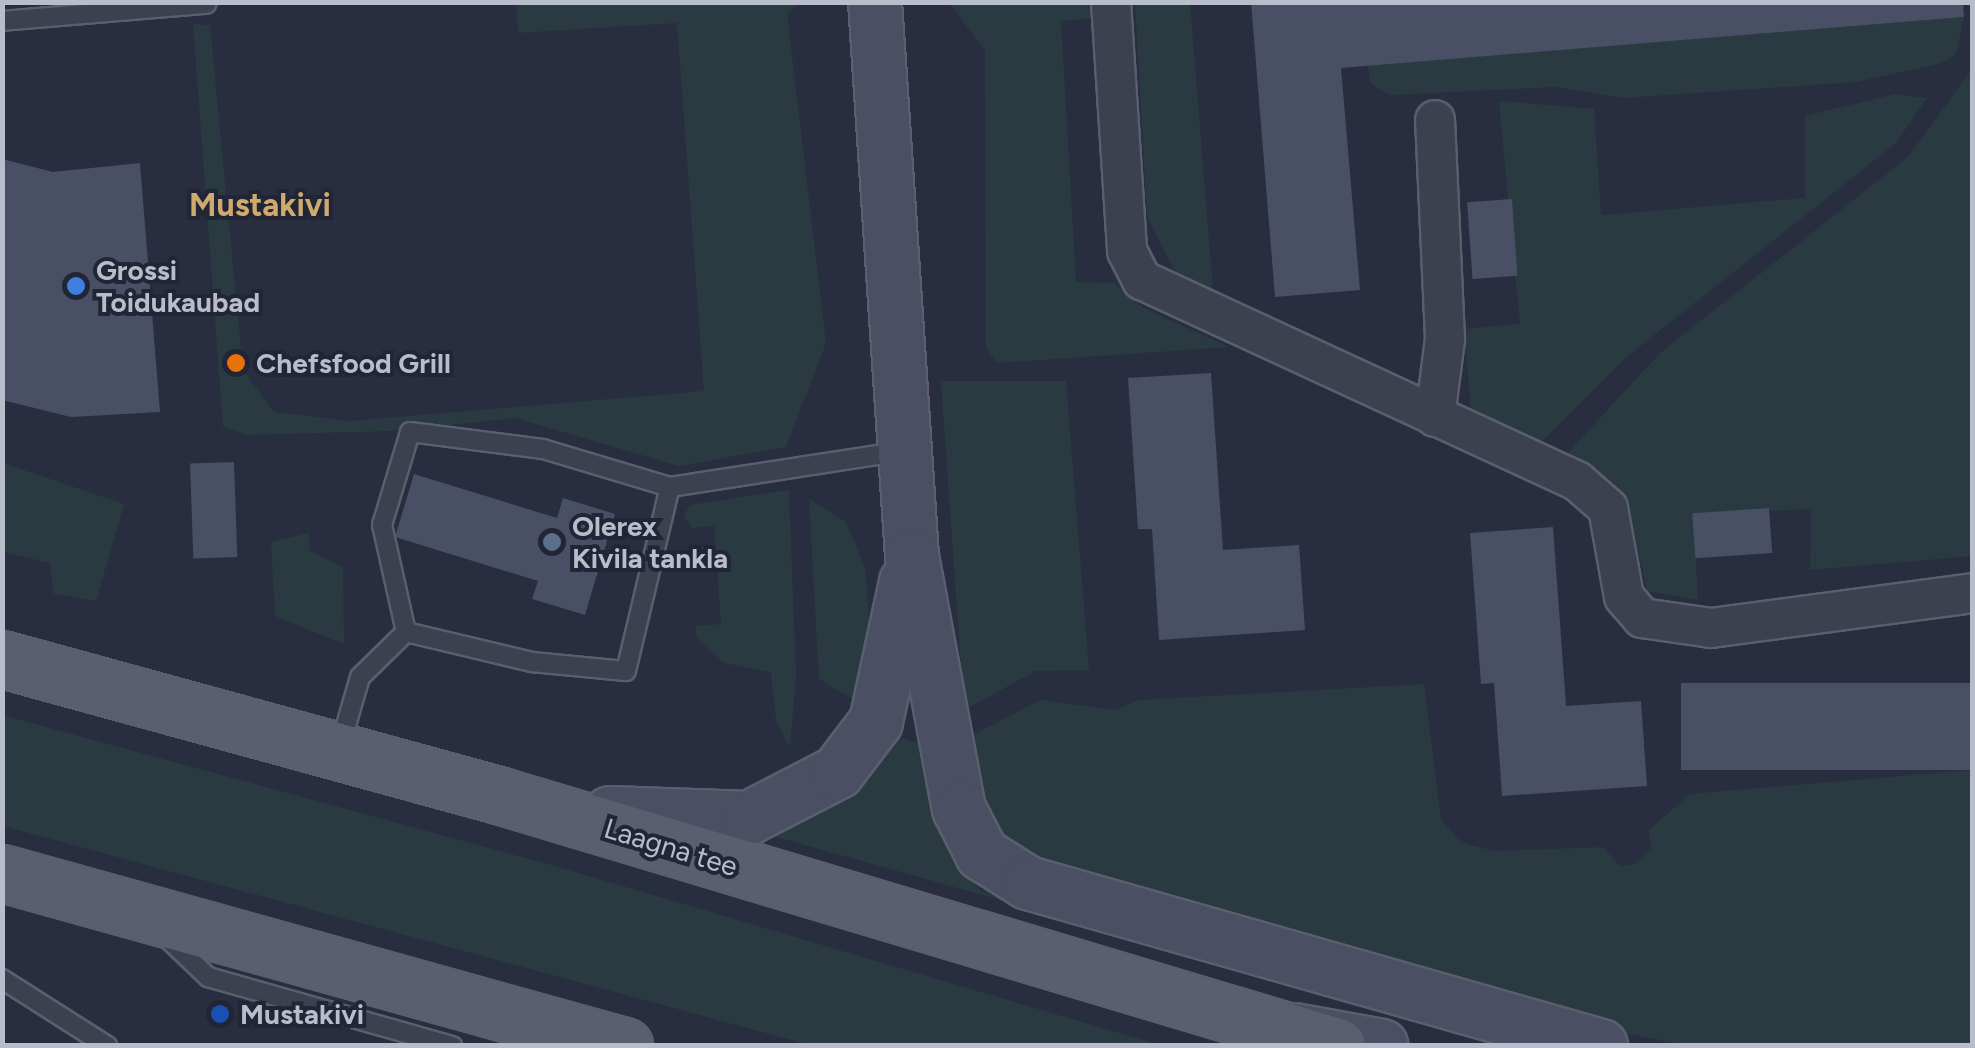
<!DOCTYPE html>
<style>
body{margin:0}
#map{position:relative;width:1975px;height:1048px;overflow:hidden;background:#282e40;font-family:Figtree,sans-serif}
div>[style]{position:absolute}
.green>*{inset:0;background:#2a3a41}
.building>*{inset:0;background:#494f64;transform-origin:0 0}
.roads{filter:drop-shadow(2px 0 #5a5e6d) drop-shadow(-2px 0 #5a5e6d) drop-shadow(0 2px #5a5e6d) drop-shadow(0 -2px #5a5e6d)}
.lane>*{height:18px;margin:-9px;padding:0 9px;transform-origin:9px;border-radius:9px;background:#3c4150}
.street>*{height:38px;margin:-19px;padding:0 19px;transform-origin:19px;border-radius:19px;background:#3c4150}
.secondary>*{height:52px;margin:-26px;padding:0 26px;transform-origin:26px;border-radius:26px;background:#4a4f63}
.primary>*{height:55px;margin:-27.5px;padding:0 27.5px;transform-origin:27.5px;border-radius:27.5px;background:#5a5f70}
.dots>*{width:28px;height:28px;translate:-50% -50%;box-sizing:border-box;border:5px solid #212535;border-radius:50%}
span{translate:-50% -50%;white-space:nowrap;text-align:center;line-height:1.15;-webkit-text-stroke:8px #212535;paint-order:stroke}
.poi-label{font-size:28px;color:#b9bcca;font-weight:700}
.left{translate:0 -50%;text-align:left}
.street-label{font-size:28px;color:#b9bcca}
.quarter-label{font-size:32px;color:#cfaa6e;font-weight:700}
.frame{position:absolute;inset:0;border:5px solid #b9bcca;pointer-events:none}
</style>
<div id="map">
<div class="green">
<div style="clip-path:polygon(516px 3px,798px 3px,787px 14px,826px 343px,786px 447px,679px 466px,515px 418px,392px 431px,247px 435px,223px 427px,193px 24px,210px 25px,243px 370px,274px 412px,350px 421px,704px 391px,677px 23px,518px 33px)"></div>
<div style="clip-path:polygon(949px 3px,1094px 3px,1095px 18px,1061px 21px,1076px 282px,1114px 283px,1144px 308px,1229px 347px,997px 363px,986px 348px,985px 50px)"></div>
<div style="clip-path:polygon(1135px 3px,1190px 3px,1213px 291px,1176px 274px,1147px 216px)"></div>
<div style="clip-path:polygon(1964px 17px,1956px 54px,1942px 63px,1857px 82px,1623px 98px,1555px 87px,1390px 95px,1370px 83px,1368px 65px)"></div>
<div style="clip-path:polygon(1972px 69px,1972px 556px,1810px 570px,1811px 509px,1693px 514px,1698px 600px,1647px 591px,1628px 503px,1566px 455px,1660px 353px,1908px 157px)"></div>
<div style="clip-path:polygon(1895px 94px,1927px 98px,1895px 144px,1624px 359px,1539px 444px,1471px 411px,1464px 329px,1520px 324px,1499px 101px,1594px 109px,1601px 215px,1805px 198px,1805px 116px)"></div>
<div style="clip-path:polygon(941px 381px,1066px 381px,1089px 670px,1036px 671px,964px 710px)"></div>
<div style="clip-path:polygon(3px 463px,124px 504px,96px 601px,54px 594px,50px 563px,3px 552px)"></div>
<div style="clip-path:polygon(789px 490px,796px 676px,790px 748px,776px 721px,771px 672px,724px 663px,697px 638px,695px 626px,721px 624px,714px 526px,693px 528px,684px 518px,689px 505px)"></div>
<div style="clip-path:polygon(809px 499px,846px 522px,865px 567px,870px 628px,861px 704px,819px 679px)"></div>
<div style="clip-path:polygon(309px 533px,310px 551px,343px 567px,344px 644px,275px 616px,271px 542px)"></div>
<div style="clip-path:polygon(1424px 684px,1441px 820px,1462px 843px,1495px 851px,1603px 847px,1620px 866px,1635px 864px,1651px 848px,1649px 830px,1690px 794px,1972px 770px,1972px 1045px,1686px 1045px,1554px 1019px,1011px 850px,989px 821px,969px 737px,1041px 700px,1116px 710px,1139px 700px)"></div>
<div style="clip-path:polygon(2px 715px,555px 866px,1160px 1045px,810px 1045px,3px 826px)"></div>
<div style="clip-path:polygon(895px 737px,925px 745px,956px 865px,981px 891px,1018px 905px,766px 834px,838px 802px)"></div>
</div>
<div class="building">
<div style="clip-path:polygon(1251px 2px,1963px 2px,1964px 17px,1341px 68px,1360px 290px,1275px 297px)"></div>
<div style="clip-path:polygon(2px 159px,53px 172px,140px 163px,160px 412px,71px 417px,2px 400px)"></div>
<div style="left:1512px;top:199px;width:77px;height:45px;rotate:86deg"></div>
<div style="clip-path:polygon(1211px 373px,1223px 550px,1299px 545px,1305px 630px,1159px 640px,1152px 529px,1138px 529px,1128px 378px)"></div>
<div style="left:234px;top:462px;width:95px;height:44px;rotate:88deg"></div>
<div style="clip-path:polygon(414px 474px,557px 518px,563px 498px,615px 514px,585px 615px,532px 599px,538px 581px,395px 537px)"></div>
<div style="left:1769px;top:508px;width:45px;height:77px;rotate:86deg"></div>
<div style="clip-path:polygon(1553px 527px,1566px 706px,1641px 701px,1647px 786px,1502px 796px,1494px 683px,1481px 684px,1470px 533px)"></div>
<div style="left:1972px;top:683px;width:87px;height:291px;rotate:90deg"></div>
</div>
<div class="roads">
<div class="lane">
<div style="left:2px;top:21px;width:205px;rotate:-4.8deg"></div>
<div style="left:406px;top:632px;width:130px;rotate:13.4deg"></div>
<div style="left:532px;top:662px;width:94px;rotate:5.5deg"></div>
<div style="left:626px;top:671px;width:189px;rotate:-76.6deg"></div>
<div style="left:340px;top:746px;width:72px;rotate:-73.8deg"></div>
<div style="left:360px;top:677px;width:64px;rotate:-44.4deg"></div>
<div style="left:406px;top:632px;width:110px;rotate:-102.6deg"></div>
<div style="left:382px;top:525px;width:97px;rotate:-73.2deg"></div>
<div style="left:410px;top:432px;width:134px;rotate:7.3deg"></div>
<div style="left:543px;top:449px;width:133px;rotate:16.7deg"></div>
<div style="left:670px;top:487px;width:235px;rotate:-8.8deg"></div>
<div style="left:164px;top:935px;width:61px;rotate:43.7deg"></div>
<div style="left:208px;top:977px;width:254px;rotate:15.8deg"></div>
<div style="left:2px;top:979px;width:125px;rotate:32.5deg"></div>
</div>
<div class="street">
<div style="left:1111px;top:2px;width:250px;rotate:86.3deg"></div>
<div style="left:1127px;top:251px;width:33px;rotate:63deg"></div>
<div style="left:1142px;top:280px;width:479px;rotate:24.8deg"></div>
<div style="left:1577px;top:481px;width:41px;rotate:41.1deg"></div>
<div style="left:1608px;top:508px;width:90px;rotate:79.8deg"></div>
<div style="left:1624px;top:597px;width:28px;rotate:49deg"></div>
<div style="left:1642px;top:618px;width:70px;rotate:8.2deg"></div>
<div style="left:1711px;top:628px;width:263px;rotate:-7.6deg"></div>
<div style="left:1435px;top:417px;width:79px;rotate:-82.7deg"></div>
<div style="left:1445px;top:339px;width:219px;rotate:-92.6deg"></div>
</div>
<div class="secondary">
<div style="left:875px;top:2px;width:555px;rotate:86.18deg"></div>
<div style="left:912px;top:556px;width:257px;rotate:79.5deg"></div>
<div style="left:959px;top:809px;width:51px;rotate:62.9deg"></div>
<div style="left:982px;top:854px;width:54px;rotate:32.2deg"></div>
<div style="left:1028px;top:883px;width:596px;rotate:15.88deg"></div>
<div style="left:610px;top:813px;width:139px;rotate:2.1deg"></div>
<div style="left:749px;top:818px;width:100px;rotate:-27.3deg"></div>
<div style="left:838px;top:772px;width:63px;rotate:-52.8deg"></div>
<div style="left:876px;top:722px;width:143px;rotate:-77.9deg"></div>
<div style="left:1295px;top:1030px;width:88px;rotate:10.4deg"></div>
</div>
<div class="primary">
<div style="left:2px;top:659px;width:514px;rotate:15.33deg"></div>
<div style="left:498px;top:795px;width:876px;rotate:16.66deg"></div>
<div style="left:2px;top:873px;width:646px;rotate:15.54deg"></div>
</div>
</div>
<div class="dots">
<div style="left:76px;top:286px;background:#3f7fe0"></div>
<div style="left:236px;top:363px;background:#e8710a"></div>
<div style="left:552px;top:542px;background:#5c6f8a"></div>
<div style="left:220px;top:1014px;background:#1a4fb4"></div>
</div>
<div class="poi-label">
<span class="left" style="left:96px;top:286px">Grossi<br>Toidukaubad</span>
<span class="left" style="left:256px;top:363px">Chefsfood Grill</span>
<span class="left" style="left:572px;top:542px">Olerex<br>Kivila tankla</span>
<span class="left" style="left:240px;top:1014px">Mustakivi</span>
</div>
<div class="street-label">
<span style="left:671px;top:847px;rotate:17deg">Laagna tee</span>
</div>
<div class="quarter-label">
<span style="left:260px;top:205px">Mustakivi</span>
</div>
<div class="frame"></div>
</div>
